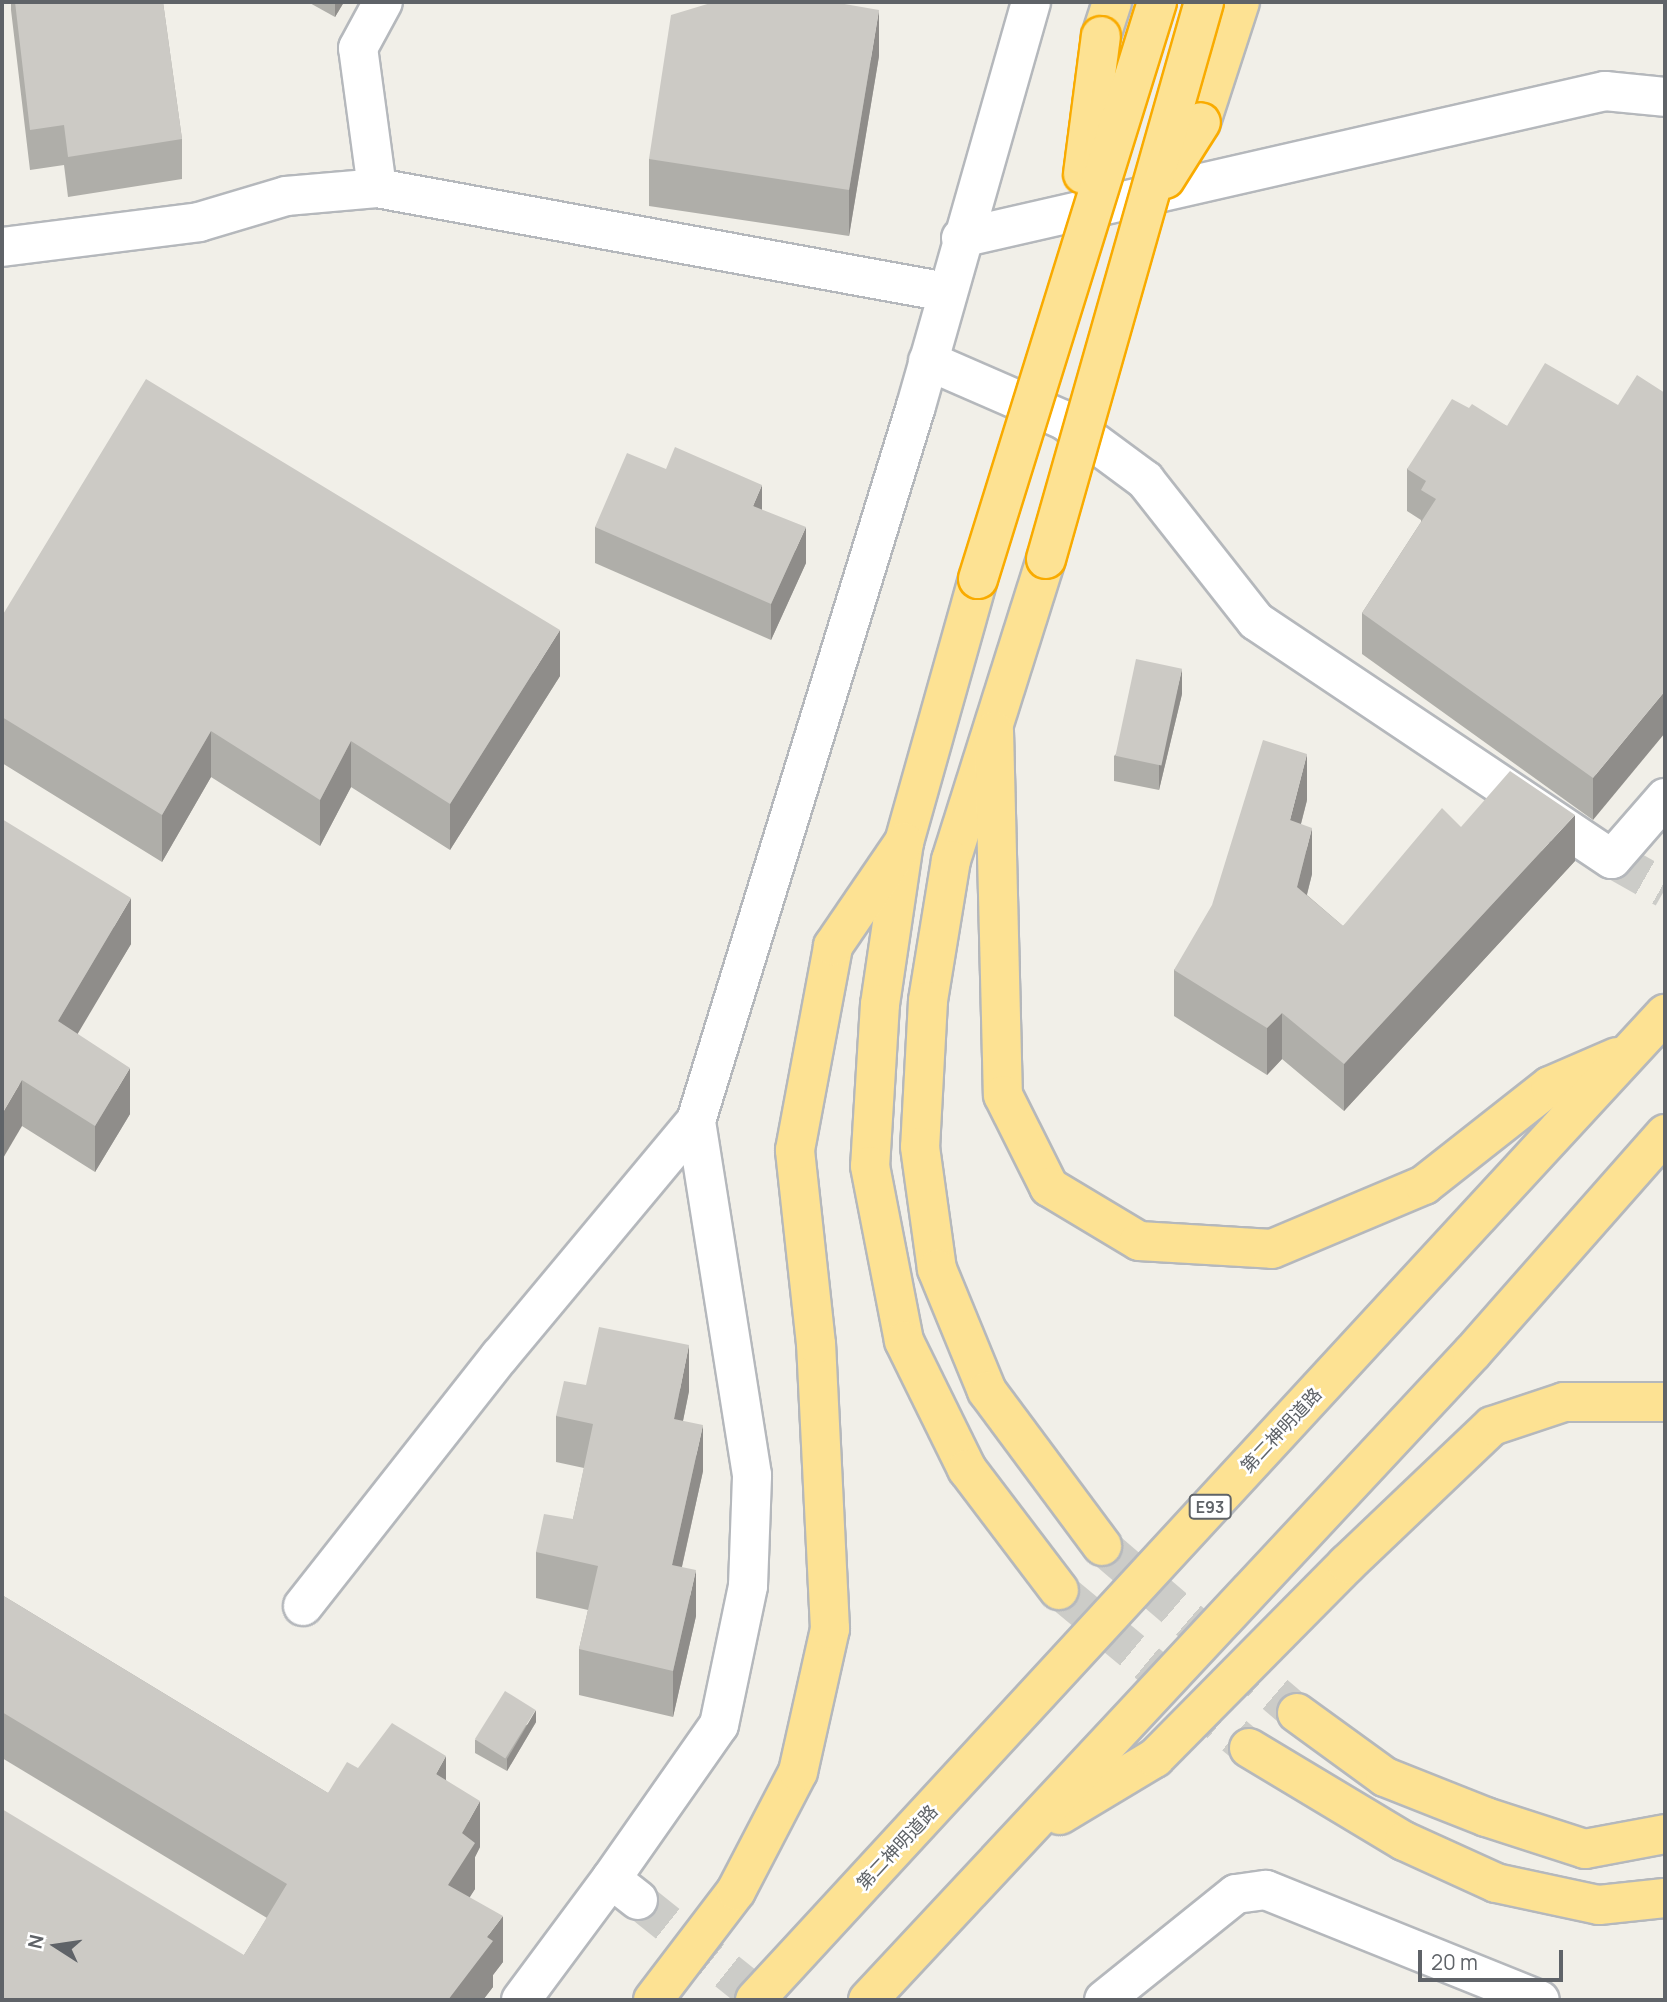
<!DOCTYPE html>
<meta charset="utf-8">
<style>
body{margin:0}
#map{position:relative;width:1667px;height:2002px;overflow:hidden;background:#f1efe8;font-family:Manrope,"Noto Sans JP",sans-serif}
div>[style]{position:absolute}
.street-tunnel>*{height:38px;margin-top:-19px;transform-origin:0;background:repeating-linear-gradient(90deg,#ccccc8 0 38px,transparent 0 57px)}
.highway-tunnel>*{height:38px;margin-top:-19px;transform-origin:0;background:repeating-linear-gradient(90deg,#ccccc8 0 38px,transparent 0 57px)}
.roads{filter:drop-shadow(2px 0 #b5b8bc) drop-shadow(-2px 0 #b5b8bc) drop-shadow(0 2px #b5b8bc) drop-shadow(0 -2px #b5b8bc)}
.street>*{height:38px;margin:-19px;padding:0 19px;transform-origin:19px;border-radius:19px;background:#fff}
.secondary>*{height:38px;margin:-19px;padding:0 19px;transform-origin:19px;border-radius:19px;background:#fff}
.highway>*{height:38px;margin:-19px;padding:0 19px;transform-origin:19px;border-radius:19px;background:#fde293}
.bridges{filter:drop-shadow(2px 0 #f9ab00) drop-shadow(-2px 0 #f9ab00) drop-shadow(0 2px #f9ab00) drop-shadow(0 -2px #f9ab00)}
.highway-bridge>*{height:38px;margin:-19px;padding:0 19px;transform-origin:19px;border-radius:19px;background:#fde293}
.wall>*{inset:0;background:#afaea9}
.shaded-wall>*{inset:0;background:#8f8d8a}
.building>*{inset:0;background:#cccac5;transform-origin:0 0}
span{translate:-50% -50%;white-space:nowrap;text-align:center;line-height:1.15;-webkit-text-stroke:5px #fff;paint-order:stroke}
.shield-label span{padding:2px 5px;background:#fff;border:2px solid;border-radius:5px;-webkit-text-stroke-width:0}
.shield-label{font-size:16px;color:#5f6368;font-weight:700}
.street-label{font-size:18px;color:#5f6368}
.frame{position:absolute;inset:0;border:4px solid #5f6368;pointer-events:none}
.north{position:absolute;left:21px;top:1911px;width:70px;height:70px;-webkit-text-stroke:5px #fff;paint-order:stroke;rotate:282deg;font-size:19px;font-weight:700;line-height:28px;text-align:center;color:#5f6368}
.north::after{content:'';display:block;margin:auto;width:24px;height:32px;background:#5f6368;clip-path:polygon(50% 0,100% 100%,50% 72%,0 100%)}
.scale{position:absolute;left:1418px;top:1950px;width:145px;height:32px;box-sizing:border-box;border:4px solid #5f6368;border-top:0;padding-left:9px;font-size:21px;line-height:24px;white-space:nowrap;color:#5f6368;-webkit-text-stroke:5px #fff;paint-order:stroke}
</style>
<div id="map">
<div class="street-tunnel">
<div style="left:1612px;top:859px;width:61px;rotate:29.5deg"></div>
<div style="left:638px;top:1900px;width:160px;rotate:38.7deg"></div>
</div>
<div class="highway-tunnel">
<div style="left:1102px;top:1546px;width:257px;rotate:40.6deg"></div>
<div style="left:1059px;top:1590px;width:247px;rotate:39.7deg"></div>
</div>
<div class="roads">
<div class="street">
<div style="left:377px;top:188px;width:141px;rotate:-97.7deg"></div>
<div style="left:358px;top:48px;width:52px;rotate:-61.5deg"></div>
<div style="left:961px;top:238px;width:661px;rotate:-12.86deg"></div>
<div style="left:1605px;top:91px;width:60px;rotate:5.7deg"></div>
<div style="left:2px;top:247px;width:199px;rotate:-7.2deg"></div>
<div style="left:199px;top:222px;width:91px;rotate:-16.6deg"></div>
<div style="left:286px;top:196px;width:91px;rotate:-5deg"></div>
<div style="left:377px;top:188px;width:578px;rotate:10.36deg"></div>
<div style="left:928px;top:361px;width:148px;rotate:23.5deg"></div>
<div style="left:1064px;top:420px;width:101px;rotate:36.5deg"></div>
<div style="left:1145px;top:480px;width:179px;rotate:51.8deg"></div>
<div style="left:1256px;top:621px;width:428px;rotate:33.8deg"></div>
<div style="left:1612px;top:859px;width:81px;rotate:-49deg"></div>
<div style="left:638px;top:1900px;width:34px;rotate:-142deg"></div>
<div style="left:611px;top:1879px;width:188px;rotate:-55deg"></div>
<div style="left:719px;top:1725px;width:142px;rotate:-78.2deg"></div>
<div style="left:748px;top:1586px;width:111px;rotate:-87.9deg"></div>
<div style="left:752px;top:1475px;width:358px;rotate:-99deg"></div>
<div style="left:521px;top:2000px;width:151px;rotate:-53.4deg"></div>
<div style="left:1104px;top:2000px;width:169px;rotate:-38.8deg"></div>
<div style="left:1236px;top:1894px;width:30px;rotate:-8deg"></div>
<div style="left:1266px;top:1890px;width:295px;rotate:21.9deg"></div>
</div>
<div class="secondary">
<div style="left:303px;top:1606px;width:318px;rotate:-51.8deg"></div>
<div style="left:500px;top:1356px;width:306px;rotate:-50.2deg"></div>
<div style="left:696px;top:1121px;width:748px;rotate:-72.9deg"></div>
<div style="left:916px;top:406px;width:420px;rotate:-74.1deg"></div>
</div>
<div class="highway">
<div style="left:1101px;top:36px;width:36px;rotate:-72deg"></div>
<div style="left:1201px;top:122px;width:126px;rotate:-72deg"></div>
<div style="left:1046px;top:559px;width:316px;rotate:107.5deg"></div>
<div style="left:951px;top:860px;width:143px;rotate:99.3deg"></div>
<div style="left:928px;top:1001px;width:146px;rotate:93.1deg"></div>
<div style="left:920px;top:1147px;width:123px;rotate:82.1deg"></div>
<div style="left:937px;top:1269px;width:132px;rotate:67.7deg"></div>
<div style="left:987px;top:1391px;width:193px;rotate:53.4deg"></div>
<div style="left:978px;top:579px;width:273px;rotate:105.7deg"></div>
<div style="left:904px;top:842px;width:164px;rotate:98.4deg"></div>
<div style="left:880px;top:1004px;width:162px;rotate:93.5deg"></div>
<div style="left:870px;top:1166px;width:178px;rotate:79deg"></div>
<div style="left:904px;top:1341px;width:143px;rotate:63.8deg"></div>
<div style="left:967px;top:1469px;width:152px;rotate:52.8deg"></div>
<div style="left:994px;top:731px;width:364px;rotate:88.6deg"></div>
<div style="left:1003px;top:1095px;width:103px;rotate:63.4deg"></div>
<div style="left:1049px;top:1187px;width:105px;rotate:31deg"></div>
<div style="left:1139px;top:1241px;width:133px;rotate:3.4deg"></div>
<div style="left:1272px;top:1249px;width:165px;rotate:-22.8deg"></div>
<div style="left:1424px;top:1185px;width:160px;rotate:-38.2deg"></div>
<div style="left:1550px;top:1086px;width:73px;rotate:-23.4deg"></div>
<div style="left:1297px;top:1713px;width:109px;rotate:36deg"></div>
<div style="left:1385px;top:1777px;width:109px;rotate:21.6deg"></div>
<div style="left:1486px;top:1817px;width:104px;rotate:17.9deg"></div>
<div style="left:1585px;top:1849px;width:81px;rotate:-10.6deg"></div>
<div style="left:1249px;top:1748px;width:181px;rotate:31deg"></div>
<div style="left:1404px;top:1841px;width:101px;rotate:24.5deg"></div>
<div style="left:1496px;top:1883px;width:105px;rotate:12.1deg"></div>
<div style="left:1599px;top:1905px;width:66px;rotate:-6.1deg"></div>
<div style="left:1060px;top:1815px;width:111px;rotate:-31deg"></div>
<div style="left:1155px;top:1758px;width:273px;rotate:-45.3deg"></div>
<div style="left:1347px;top:1564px;width:200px;rotate:-43.6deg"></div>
<div style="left:1492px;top:1426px;width:76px;rotate:-18.4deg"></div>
<div style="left:1564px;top:1402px;width:101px"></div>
<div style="left:653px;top:2000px;width:137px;rotate:-52.7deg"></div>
<div style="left:736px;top:1891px;width:134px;rotate:-62.5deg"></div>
<div style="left:798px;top:1772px;width:147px;rotate:-77.4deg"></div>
<div style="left:830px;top:1629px;width:285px;rotate:-92.8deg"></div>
<div style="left:816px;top:1344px;width:195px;rotate:-96.2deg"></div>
<div style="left:795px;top:1150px;width:208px;rotate:-79.4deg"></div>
<div style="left:833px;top:946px;width:126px;rotate:-55.7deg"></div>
<div style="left:755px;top:2000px;width:1342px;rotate:-47.3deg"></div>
<div style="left:868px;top:2000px;width:885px;rotate:-46.97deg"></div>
<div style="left:1472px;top:1353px;width:292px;rotate:-48.6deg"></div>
</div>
</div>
<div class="bridges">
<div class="highway-bridge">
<div style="left:1083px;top:174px;width:139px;rotate:-82.6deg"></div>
<div style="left:1165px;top:179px;width:67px;rotate:-57.7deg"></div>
<div style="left:1046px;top:559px;width:579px;rotate:-74.16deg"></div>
<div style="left:978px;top:579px;width:604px;rotate:-72.76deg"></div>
</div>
</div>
<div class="wall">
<div style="clip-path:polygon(11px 2px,163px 2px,182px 139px,182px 179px,68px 197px,64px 165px,30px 170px,11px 10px)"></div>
<div style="clip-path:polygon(308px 2px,344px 2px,335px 17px)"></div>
<div style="clip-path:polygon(879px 56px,849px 236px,649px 206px,649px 159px)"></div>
<div style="clip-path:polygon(1618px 405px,1593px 820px,1362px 654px,1362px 613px,1421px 522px,1421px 520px,1407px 511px,1407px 469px,1469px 408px,1507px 426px)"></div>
<div style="clip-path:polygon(762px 510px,806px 563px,771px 640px,595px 563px,595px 527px)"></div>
<div style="clip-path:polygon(2px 616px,560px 676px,450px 850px,351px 787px,320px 846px,211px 777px,162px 862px,2px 763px)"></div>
<div style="clip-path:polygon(1182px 694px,1159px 790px,1114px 781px,1114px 756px)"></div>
<div style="clip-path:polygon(1307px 800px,1301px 824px,1312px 874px,1307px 895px,1343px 926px,1461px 827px,1575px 861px,1344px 1111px,1282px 1059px,1267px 1075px,1174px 1016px,1174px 970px)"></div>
<div style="clip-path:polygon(2px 819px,131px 944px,77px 1033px,130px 1114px,95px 1172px,22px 1126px)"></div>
<div style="clip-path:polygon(586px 1385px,689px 1391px,683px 1421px,703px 1471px,682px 1567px,696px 1616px,673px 1717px,579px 1695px,579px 1649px,588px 1610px,536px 1598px,536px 1552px,573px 1519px,584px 1468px,556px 1462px,556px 1416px)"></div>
<div style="clip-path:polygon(2px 1595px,328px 1793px,358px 1768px,446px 1780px,480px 1847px,475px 1857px,475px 1889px,469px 1897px,503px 1962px,493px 1975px,493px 1987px,483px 2000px,2px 2000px,244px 1955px,267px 1918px,2px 1758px)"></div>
<div style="clip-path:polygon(536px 1722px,507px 1771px,475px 1753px,475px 1740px)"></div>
</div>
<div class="shaded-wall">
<div style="clip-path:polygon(335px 2px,344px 2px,335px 17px)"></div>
<div style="clip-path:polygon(879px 10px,879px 56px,849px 236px,849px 190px)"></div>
<div style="clip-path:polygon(762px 485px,762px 521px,753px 506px)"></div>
<div style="clip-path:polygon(806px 527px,806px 563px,771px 640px,771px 604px)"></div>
<div style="clip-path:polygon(560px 630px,560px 676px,450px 850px,450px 804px)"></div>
<div style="clip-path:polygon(1182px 669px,1182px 694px,1159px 790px,1159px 765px)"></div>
<div style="clip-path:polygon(1665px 691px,1665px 733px,1593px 820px,1593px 778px)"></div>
<div style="clip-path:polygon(211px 731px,211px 777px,162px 862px,162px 815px)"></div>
<div style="clip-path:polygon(351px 741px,351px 787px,320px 846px,320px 800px)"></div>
<div style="clip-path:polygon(1307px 754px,1307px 800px,1290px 866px,1290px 820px)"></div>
<div style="clip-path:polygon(1575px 815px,1575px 861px,1344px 1111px,1344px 1064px)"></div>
<div style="clip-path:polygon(1312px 828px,1312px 874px,1297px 933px,1297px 887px)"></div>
<div style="clip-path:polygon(131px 898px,131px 944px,58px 1067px,58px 1021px)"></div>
<div style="clip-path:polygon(1282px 1013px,1282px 1059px,1267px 1075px,1267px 1028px)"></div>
<div style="clip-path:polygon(130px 1068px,130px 1114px,95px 1172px,95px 1126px)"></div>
<div style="clip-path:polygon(22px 1080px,22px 1126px,2px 1160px,2px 1114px)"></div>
<div style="clip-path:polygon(689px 1345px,689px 1391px,674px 1465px,674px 1419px)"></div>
<div style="clip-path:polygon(703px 1425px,703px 1471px,672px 1611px,672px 1565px)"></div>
<div style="clip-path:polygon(696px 1570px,696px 1616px,673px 1717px,673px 1671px)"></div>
<div style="clip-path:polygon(536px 1710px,536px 1722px,507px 1771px,507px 1759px)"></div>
<div style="clip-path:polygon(446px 1756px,446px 1802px,436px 1774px)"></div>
<div style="clip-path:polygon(480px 1801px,480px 1847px,475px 1857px,475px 1889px,448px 1932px,448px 1885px,462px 1833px)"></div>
<div style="clip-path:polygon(503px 1916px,503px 1962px,493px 1975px,493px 1987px,483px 2000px,448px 2000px,487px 1937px)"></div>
</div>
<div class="building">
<div style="clip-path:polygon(15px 2px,163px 2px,182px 139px,68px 157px,64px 125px,30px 130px)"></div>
<div style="clip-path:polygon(714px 2px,833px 2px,879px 10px,849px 190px,649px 159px,671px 15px)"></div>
<div style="clip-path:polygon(1545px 363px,1618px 405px,1637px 375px,1665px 393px,1665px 691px,1593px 778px,1362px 613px,1436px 499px,1421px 490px,1426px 481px,1407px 469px,1452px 399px,1469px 408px,1472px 404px,1507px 426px)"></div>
<div style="clip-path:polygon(146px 379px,560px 630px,450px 804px,351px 741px,320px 800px,211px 731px,162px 815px,2px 717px,2px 616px)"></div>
<div style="clip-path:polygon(675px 447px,762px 485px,753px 506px,806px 527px,771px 604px,595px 527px,627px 453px,666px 469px)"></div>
<div style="left:1136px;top:659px;width:47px;height:99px;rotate:12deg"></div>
<div style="clip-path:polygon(1263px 740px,1307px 754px,1290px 820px,1312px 828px,1297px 887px,1343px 926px,1442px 808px,1461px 827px,1510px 771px,1575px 815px,1344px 1064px,1282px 1013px,1267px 1028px,1174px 970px,1212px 905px)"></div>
<div style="clip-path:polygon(2px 819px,131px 898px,58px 1021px,130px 1068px,95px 1126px,22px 1080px,2px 1114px)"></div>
<div style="clip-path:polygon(599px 1327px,689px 1345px,674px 1419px,703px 1425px,672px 1565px,696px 1570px,673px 1671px,579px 1649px,598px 1566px,536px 1552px,544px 1514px,573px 1519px,593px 1424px,556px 1416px,564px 1381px,586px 1385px)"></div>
<div style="clip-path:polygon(2px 1595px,328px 1793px,347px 1762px,358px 1768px,392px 1723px,446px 1756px,436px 1774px,480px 1801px,462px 1833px,475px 1843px,448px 1885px,503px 1916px,487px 1937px,493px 1941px,448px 2000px,2px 2000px,2px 1809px,244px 1955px,287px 1884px,2px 1712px)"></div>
<div style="left:505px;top:1691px;width:36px;height:57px;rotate:32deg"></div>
</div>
<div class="shield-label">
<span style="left:1210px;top:1507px">E93</span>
</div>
<div class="street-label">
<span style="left:1281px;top:1430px;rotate:-47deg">第二神明道路</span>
<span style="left:897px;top:1847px;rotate:-47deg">第二神明道路</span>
</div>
<div class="frame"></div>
<div class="north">N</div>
<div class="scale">20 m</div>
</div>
